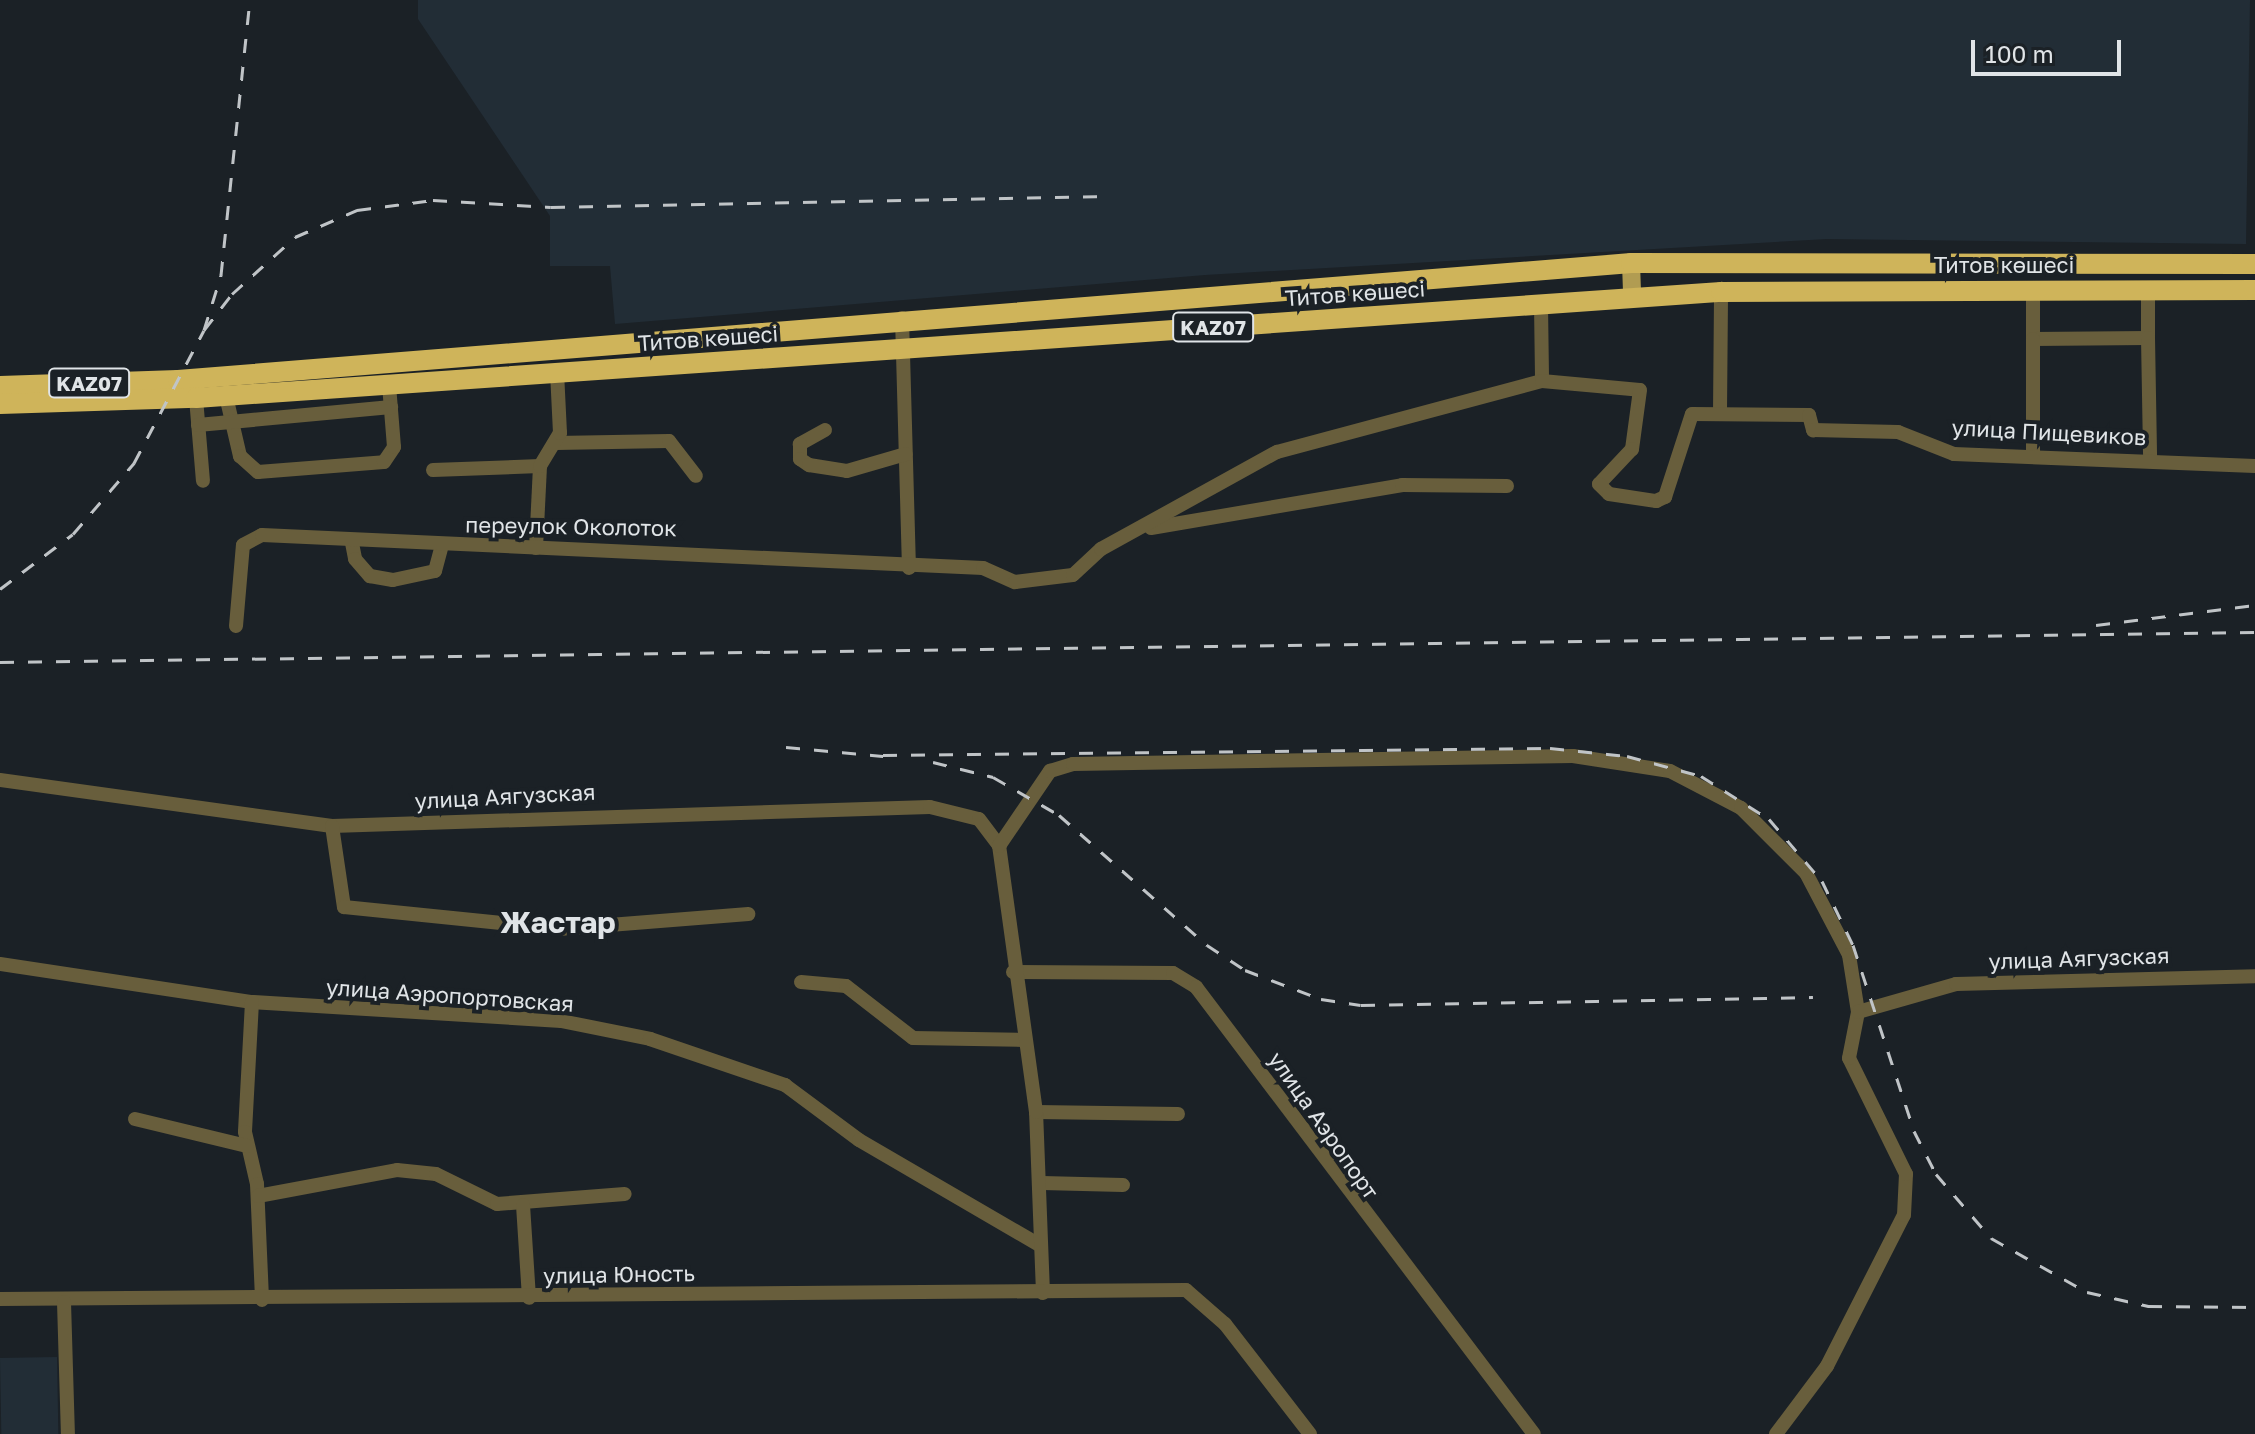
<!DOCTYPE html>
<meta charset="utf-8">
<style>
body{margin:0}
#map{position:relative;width:2255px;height:1434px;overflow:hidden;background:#1b2126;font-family:"Golos Text",sans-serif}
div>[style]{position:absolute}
.built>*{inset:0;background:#222d36;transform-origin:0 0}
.minor>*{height:14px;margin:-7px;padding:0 7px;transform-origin:7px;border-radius:7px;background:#685e3c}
.major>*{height:18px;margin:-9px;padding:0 9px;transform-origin:9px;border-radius:9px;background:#b19c52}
.highway>*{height:20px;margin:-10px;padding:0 10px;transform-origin:10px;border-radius:10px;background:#cfb45a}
.rail>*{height:3px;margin-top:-1.5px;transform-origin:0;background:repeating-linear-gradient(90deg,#c0c4c7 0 14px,transparent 0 28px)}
span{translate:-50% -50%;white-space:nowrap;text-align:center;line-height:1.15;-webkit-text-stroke:8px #1b2126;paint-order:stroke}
.shield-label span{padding:2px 6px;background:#1b2126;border:2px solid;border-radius:6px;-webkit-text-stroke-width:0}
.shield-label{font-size:20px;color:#e0e4e7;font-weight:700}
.street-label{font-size:22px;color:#e0e4e7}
.district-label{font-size:30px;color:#e0e4e7;font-weight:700}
.scale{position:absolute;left:1971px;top:40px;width:150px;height:36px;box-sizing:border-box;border:4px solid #e0e4e7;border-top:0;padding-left:10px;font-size:24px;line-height:28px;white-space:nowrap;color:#e0e4e7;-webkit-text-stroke:6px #1b2126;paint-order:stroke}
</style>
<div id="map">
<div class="built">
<div style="clip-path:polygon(418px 0,2250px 0,2246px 244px,1827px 239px,1205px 275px,615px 324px,610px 266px,550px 266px,550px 216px,418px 19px)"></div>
<div style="left:57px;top:1357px;width:77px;height:57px;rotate:89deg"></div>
</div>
<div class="minor">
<div style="left:2033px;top:290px;width:49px;rotate:90deg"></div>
<div style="left:2033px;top:339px;width:115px;rotate:-0.5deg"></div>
<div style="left:2148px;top:338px;width:48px;rotate:-90deg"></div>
<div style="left:1541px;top:305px;width:76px;rotate:89.2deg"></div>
<div style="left:902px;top:318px;width:250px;rotate:88.4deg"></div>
<div style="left:2148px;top:338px;width:120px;rotate:89deg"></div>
<div style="left:226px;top:396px;width:62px;rotate:76.9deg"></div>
<div style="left:240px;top:456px;width:24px;rotate:42deg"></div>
<div style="left:258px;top:472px;width:126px;rotate:-4.5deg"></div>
<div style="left:384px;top:462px;width:18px;rotate:-56deg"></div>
<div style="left:394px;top:447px;width:62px;rotate:-94.6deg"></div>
<div style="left:196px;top:398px;width:83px;rotate:85.2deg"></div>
<div style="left:1720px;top:412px;width:120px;rotate:-89.5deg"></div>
<div style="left:198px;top:425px;width:194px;rotate:-5.3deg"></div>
<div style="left:825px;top:430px;width:29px;rotate:151deg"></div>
<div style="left:800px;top:444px;width:15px;rotate:90deg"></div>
<div style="left:800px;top:459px;width:11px;rotate:34deg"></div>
<div style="left:809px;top:465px;width:38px;rotate:9deg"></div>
<div style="left:847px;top:471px;width:61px;rotate:-16.1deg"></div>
<div style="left:556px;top:443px;width:113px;rotate:-1deg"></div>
<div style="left:669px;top:441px;width:44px;rotate:52.4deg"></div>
<div style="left:2033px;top:455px;width:116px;rotate:-90deg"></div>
<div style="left:433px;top:470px;width:107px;rotate:-2.1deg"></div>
<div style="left:1151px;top:528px;width:255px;rotate:-9.7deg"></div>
<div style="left:1402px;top:485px;width:105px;rotate:0.5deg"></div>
<div style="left:352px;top:543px;width:16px;rotate:79deg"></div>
<div style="left:355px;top:559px;width:23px;rotate:49deg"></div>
<div style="left:370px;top:576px;width:23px;rotate:10deg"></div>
<div style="left:393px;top:580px;width:43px;rotate:-12.1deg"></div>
<div style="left:435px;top:571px;width:28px;rotate:-75deg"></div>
<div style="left:536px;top:548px;width:82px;rotate:-87.2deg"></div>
<div style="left:540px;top:466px;width:39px;rotate:-59deg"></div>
<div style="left:560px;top:433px;width:61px;rotate:-92.8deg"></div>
<div style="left:236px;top:626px;width:81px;rotate:-85.1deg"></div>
<div style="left:243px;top:545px;width:21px;rotate:-28deg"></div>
<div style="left:262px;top:535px;width:722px;rotate:2.62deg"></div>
<div style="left:983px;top:568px;width:35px;rotate:24deg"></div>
<div style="left:1015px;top:582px;width:58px;rotate:-6.9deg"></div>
<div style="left:1073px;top:575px;width:38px;rotate:-43deg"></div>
<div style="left:1101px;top:549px;width:201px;rotate:-28.9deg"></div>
<div style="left:1277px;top:452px;width:274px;rotate:-15deg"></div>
<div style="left:1542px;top:381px;width:98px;rotate:5.2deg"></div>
<div style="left:1640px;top:390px;width:60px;rotate:97.7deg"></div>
<div style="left:1632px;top:449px;width:48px;rotate:133.3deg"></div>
<div style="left:1599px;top:484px;width:14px;rotate:45deg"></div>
<div style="left:1609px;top:494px;width:48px;rotate:8.5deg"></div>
<div style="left:1656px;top:501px;width:10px;rotate:-24deg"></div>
<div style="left:1665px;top:497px;width:87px;rotate:-72deg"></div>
<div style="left:1692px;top:414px;width:117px;rotate:0.5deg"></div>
<div style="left:1809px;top:415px;width:16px;rotate:75deg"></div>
<div style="left:1813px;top:430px;width:85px;rotate:1.3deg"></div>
<div style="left:1898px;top:432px;width:60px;rotate:21.4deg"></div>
<div style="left:1954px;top:454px;width:301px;rotate:2.3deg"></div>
<div style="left:0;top:780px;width:335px;rotate:7.9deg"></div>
<div style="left:332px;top:826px;width:598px;rotate:-1.82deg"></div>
<div style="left:930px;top:807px;width:50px;rotate:13.8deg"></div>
<div style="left:979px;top:819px;width:34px;rotate:53deg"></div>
<div style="left:332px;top:826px;width:82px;rotate:81.6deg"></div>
<div style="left:344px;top:907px;width:216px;rotate:5.8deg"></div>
<div style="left:559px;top:929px;width:190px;rotate:-4.5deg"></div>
<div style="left:0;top:964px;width:255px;rotate:8.6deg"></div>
<div style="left:252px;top:1002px;width:310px;rotate:3.5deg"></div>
<div style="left:561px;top:1021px;width:91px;rotate:11.4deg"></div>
<div style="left:650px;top:1039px;width:143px;rotate:18.8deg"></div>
<div style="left:785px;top:1085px;width:92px;rotate:36.6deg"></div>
<div style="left:859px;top:1140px;width:207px;rotate:30.2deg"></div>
<div style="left:1013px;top:972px;width:160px;rotate:0.4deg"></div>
<div style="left:1173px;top:973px;width:27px;rotate:31deg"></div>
<div style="left:1196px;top:987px;width:560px;rotate:52.91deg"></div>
<div style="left:801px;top:982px;width:45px;rotate:5.1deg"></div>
<div style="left:846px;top:986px;width:85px;rotate:37.8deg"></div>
<div style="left:913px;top:1038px;width:111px;rotate:1deg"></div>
<div style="left:252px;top:1002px;width:130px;rotate:93.1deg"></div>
<div style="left:245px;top:1132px;width:53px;rotate:77deg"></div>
<div style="left:257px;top:1184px;width:116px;rotate:87.5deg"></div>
<div style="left:1036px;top:1112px;width:142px;rotate:0.8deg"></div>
<div style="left:135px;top:1119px;width:115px;rotate:13.6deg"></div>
<div style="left:1042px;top:1183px;width:81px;rotate:1.4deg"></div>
<div style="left:258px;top:1196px;width:141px;rotate:-10.6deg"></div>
<div style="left:397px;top:1170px;width:39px;rotate:6deg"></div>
<div style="left:436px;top:1174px;width:68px;rotate:26.2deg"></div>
<div style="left:497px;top:1204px;width:128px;rotate:-4.5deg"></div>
<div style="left:523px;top:1205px;width:93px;rotate:86.3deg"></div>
<div style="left:1043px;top:1293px;width:181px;rotate:-92.2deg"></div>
<div style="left:1036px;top:1112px;width:269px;rotate:-97.9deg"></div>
<div style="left:999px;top:846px;width:91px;rotate:-55.8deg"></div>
<div style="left:1050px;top:771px;width:24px;rotate:-17deg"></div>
<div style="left:1073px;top:764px;width:500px;rotate:-0.92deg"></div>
<div style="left:1573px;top:756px;width:98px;rotate:8.8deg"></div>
<div style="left:1670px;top:771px;width:80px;rotate:27.5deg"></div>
<div style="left:1741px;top:808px;width:92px;rotate:45deg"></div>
<div style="left:1806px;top:873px;width:93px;rotate:62.3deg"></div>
<div style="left:1849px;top:955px;width:58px;rotate:81deg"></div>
<div style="left:0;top:1299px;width:1186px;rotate:-0.43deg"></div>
<div style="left:1186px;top:1290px;width:52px;rotate:41.1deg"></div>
<div style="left:1225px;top:1324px;width:139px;rotate:52.3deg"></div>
<div style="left:64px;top:1302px;width:132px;rotate:88.3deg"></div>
<div style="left:1776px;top:1434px;width:85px;rotate:-53.1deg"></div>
<div style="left:1827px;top:1366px;width:169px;rotate:-63deg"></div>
<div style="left:1904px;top:1215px;width:41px;rotate:-87.2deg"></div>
<div style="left:1906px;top:1174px;width:129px;rotate:-116.2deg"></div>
<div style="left:1849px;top:1058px;width:47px;rotate:-78.9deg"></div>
<div style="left:1858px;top:1012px;width:102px;rotate:-15.9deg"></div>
<div style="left:1956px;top:984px;width:299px;rotate:-1.5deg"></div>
</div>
<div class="major">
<div style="left:1631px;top:263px;width:35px;rotate:88deg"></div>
</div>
<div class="highway">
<div style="left:0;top:386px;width:178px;rotate:-1.9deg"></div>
<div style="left:178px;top:380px;width:1458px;rotate:-4.6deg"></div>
<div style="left:1631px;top:263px;width:624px;rotate:0.09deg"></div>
<div style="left:0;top:404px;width:196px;rotate:-1.8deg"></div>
<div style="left:196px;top:398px;width:1529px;rotate:-3.98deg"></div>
<div style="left:1721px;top:292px;width:534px;rotate:-0.21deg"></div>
</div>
<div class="rail">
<div style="left:204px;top:330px;width:46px;rotate:-52.1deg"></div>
<div style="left:232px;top:294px;width:85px;rotate:-42.1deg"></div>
<div style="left:295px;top:237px;width:68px;rotate:-23.5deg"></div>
<div style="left:357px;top:210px;width:77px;rotate:-7.5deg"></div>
<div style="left:433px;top:200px;width:118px;rotate:3.4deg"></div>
<div style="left:551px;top:207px;width:558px;rotate:-1.13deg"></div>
<div style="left:0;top:589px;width:91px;rotate:-37deg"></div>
<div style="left:73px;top:534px;width:94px;rotate:-49.3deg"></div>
<div style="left:134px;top:463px;width:150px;rotate:-62.2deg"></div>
<div style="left:204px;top:330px;width:58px;rotate:-72.8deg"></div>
<div style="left:221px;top:275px;width:277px;rotate:-84deg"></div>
<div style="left:2096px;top:625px;width:160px;rotate:-7.2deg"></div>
<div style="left:0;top:662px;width:2255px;rotate:-0.76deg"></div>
<div style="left:786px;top:747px;width:108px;rotate:5.3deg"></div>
<div style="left:883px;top:755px;width:667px;rotate:-0.6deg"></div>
<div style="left:1550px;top:748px;width:77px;rotate:5.9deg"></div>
<div style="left:1627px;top:756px;width:77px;rotate:15.1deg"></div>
<div style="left:1701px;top:776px;width:80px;rotate:32.3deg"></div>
<div style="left:1769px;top:819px;width:82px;rotate:49.5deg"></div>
<div style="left:1822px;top:881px;width:71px;rotate:64.2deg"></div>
<div style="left:1853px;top:945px;width:196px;rotate:71.8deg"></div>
<div style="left:1914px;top:1131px;width:48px;rotate:62.9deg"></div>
<div style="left:1936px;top:1174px;width:84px;rotate:49.3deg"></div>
<div style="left:1991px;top:1238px;width:110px;rotate:29.4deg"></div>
<div style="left:2087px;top:1292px;width:63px;rotate:12.9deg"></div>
<div style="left:2148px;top:1306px;width:107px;rotate:0.5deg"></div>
<div style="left:933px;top:762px;width:62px;rotate:14deg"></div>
<div style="left:993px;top:777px;width:76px;rotate:29.9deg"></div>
<div style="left:1059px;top:815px;width:197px;rotate:41.3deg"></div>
<div style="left:1207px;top:945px;width:45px;rotate:33.3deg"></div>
<div style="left:1245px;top:970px;width:81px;rotate:20.9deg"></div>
<div style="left:1321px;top:999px;width:40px;rotate:8.5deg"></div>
<div style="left:1361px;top:1005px;width:452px;rotate:-1deg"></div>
</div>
<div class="shield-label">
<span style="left:1213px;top:327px">KAZ07</span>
<span style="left:89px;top:383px">KAZ07</span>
</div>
<div class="street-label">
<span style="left:2004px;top:265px">Титов көшесі</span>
<span style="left:1355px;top:293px;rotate:-4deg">Титов көшесі</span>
<span style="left:708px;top:338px;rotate:-4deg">Титов көшесі</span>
<span style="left:2049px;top:432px;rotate:3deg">улица Пищевиков</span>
<span style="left:571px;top:526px;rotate:1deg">переулок Околоток</span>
<span style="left:505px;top:796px;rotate:-3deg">улица Аягузская</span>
<span style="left:2079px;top:958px;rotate:-2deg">улица Аягузская</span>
<span style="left:450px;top:995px;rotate:4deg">улица Аэропортовская</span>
<span style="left:1324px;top:1125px;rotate:55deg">улица Аэропорт</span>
<span style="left:619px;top:1274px;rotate:-1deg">улица Юность</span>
</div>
<div class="district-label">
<span style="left:558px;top:922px">Жастар</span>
</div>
<div class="scale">100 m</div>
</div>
